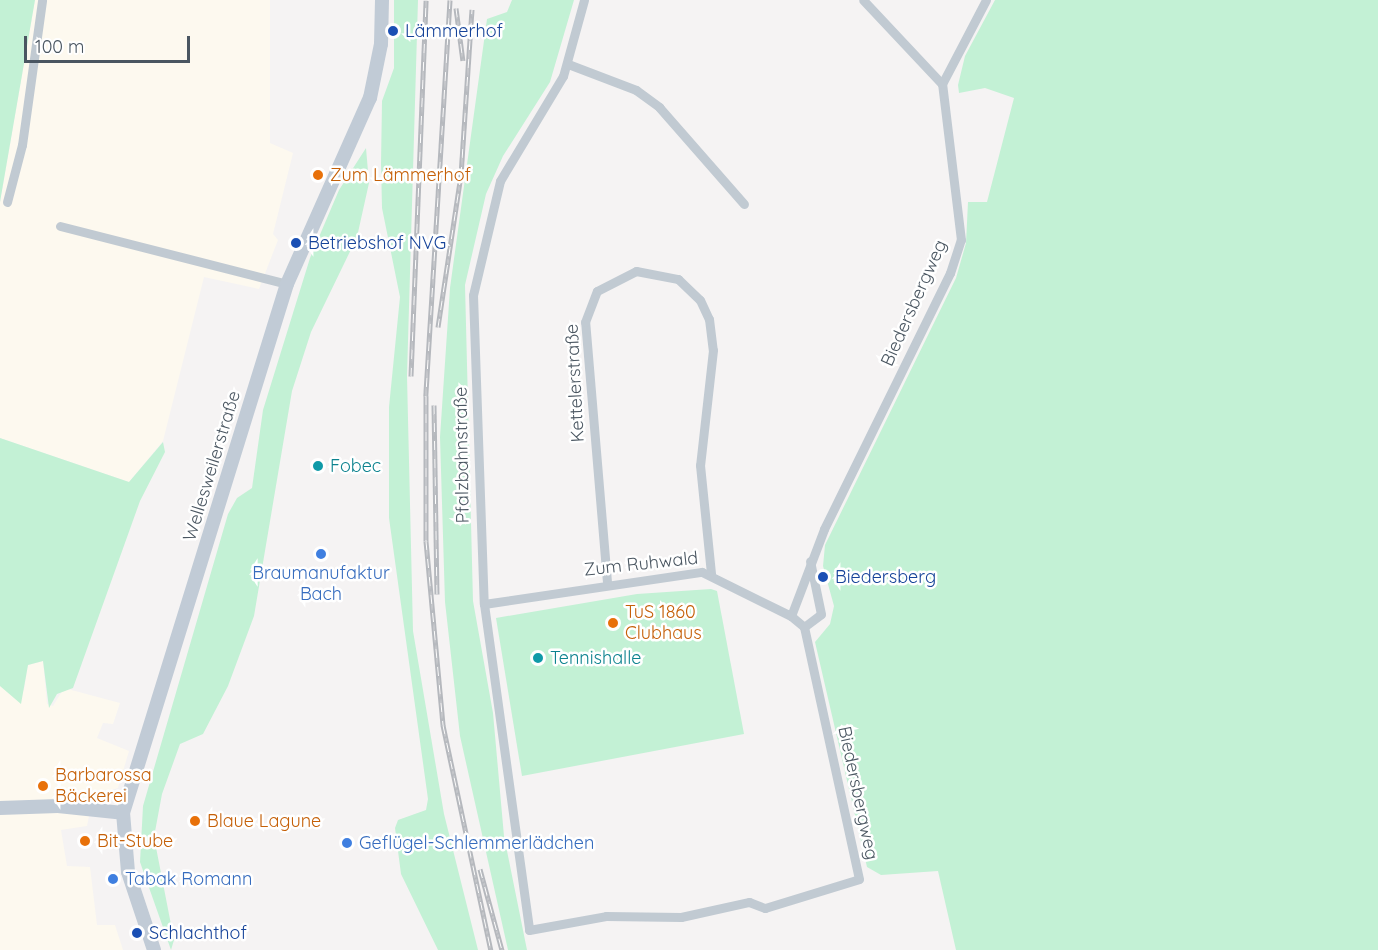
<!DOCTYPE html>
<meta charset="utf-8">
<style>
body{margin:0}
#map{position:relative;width:1378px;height:950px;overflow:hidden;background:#f5f3f3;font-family:Quicksand,sans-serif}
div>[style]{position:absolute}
.commercial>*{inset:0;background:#fdf9ef}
.green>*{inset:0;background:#c3f1d5}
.street>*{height:9px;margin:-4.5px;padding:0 4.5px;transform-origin:4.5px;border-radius:4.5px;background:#c1cad2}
.secondary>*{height:14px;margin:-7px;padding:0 7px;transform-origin:7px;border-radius:7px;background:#c1cbd6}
.rail>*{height:5px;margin-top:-2.5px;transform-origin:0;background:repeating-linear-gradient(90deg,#fff 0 9px,#b5b8bd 0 18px);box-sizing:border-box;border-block:2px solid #b5b8bd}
.dots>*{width:16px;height:16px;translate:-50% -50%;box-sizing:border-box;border:3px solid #fff;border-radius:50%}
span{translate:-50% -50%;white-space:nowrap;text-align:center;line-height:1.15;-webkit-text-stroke:5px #fff;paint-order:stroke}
.transit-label{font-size:18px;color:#164399}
.left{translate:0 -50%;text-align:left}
.food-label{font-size:18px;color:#c56008}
.street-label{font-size:18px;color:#4a5661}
.culture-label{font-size:18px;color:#0d838f}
.shop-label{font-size:18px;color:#366cbe}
.scale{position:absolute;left:24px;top:36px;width:166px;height:27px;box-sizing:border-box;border:3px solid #4a5661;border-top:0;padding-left:8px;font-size:18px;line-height:21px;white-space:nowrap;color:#4a5661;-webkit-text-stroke:4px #fff;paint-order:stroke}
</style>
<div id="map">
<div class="commercial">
<div style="clip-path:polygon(35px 0,270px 0,270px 143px,293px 153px,273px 234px,278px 240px,259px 289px,204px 277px,163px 441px,129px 482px,0 438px,0 202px)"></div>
<div style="clip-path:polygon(43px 661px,47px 704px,53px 706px,64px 688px,120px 703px,113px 724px,103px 723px,97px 738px,129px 751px,118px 788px,93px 796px,87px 826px,61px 830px,67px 866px,90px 867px,97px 925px,115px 925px,123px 950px,0 950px,0 686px,16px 696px,24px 690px,28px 665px)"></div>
</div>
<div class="green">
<div style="clip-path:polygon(0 0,35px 0,0 202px)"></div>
<div style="clip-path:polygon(394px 0,418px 0,407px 376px,413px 631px,444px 814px,478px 950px,438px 950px,401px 874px,395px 828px,398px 820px,426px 810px,428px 799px,389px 518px,389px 407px,400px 297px,382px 208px,381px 164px,382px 101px,394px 68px)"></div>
<div style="clip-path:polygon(512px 0,574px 0,550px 82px,503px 156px,486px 194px,465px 285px,473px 601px,493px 713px,504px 836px,527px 950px,508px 950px,460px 736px,445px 602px,440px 437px,450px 288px,487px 19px,507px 12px)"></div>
<div style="clip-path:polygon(995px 0,1378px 0,1378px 950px,956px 950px,938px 871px,881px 875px,867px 867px,815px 642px,830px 624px,834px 606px,823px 566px,825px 545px,956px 278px,966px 243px,968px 202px,987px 202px,1014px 98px,985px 88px,959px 93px,958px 85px,965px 56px)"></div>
<div style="clip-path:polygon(366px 148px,369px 183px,357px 237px,311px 332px,292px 391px,254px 616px,228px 686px,203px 734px,180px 744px,162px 794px,154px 837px,174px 940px,171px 950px,140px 862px,143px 806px,228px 514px,237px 498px,252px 488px,263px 410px,310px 258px,339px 190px)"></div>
<div style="clip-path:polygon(0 438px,129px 482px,163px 442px,165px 452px,140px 501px,73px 688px,57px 694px,49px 708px,43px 661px,28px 665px,21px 704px,0 686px)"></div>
<div style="clip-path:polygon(711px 589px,717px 591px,744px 734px,522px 776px,496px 618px,637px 594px)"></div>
</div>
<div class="street">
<div style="left:584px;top:0;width:79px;rotate:105.4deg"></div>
<div style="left:563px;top:76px;width:122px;rotate:121deg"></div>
<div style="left:500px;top:181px;width:117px;rotate:103.3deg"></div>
<div style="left:473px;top:295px;width:309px;rotate:88deg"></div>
<div style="left:484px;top:604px;width:329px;rotate:82.1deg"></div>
<div style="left:529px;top:930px;width:78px;rotate:-10.3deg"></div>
<div style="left:606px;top:916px;width:75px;rotate:0.8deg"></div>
<div style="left:681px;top:917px;width:70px;rotate:-12.4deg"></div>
<div style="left:749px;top:902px;width:17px;rotate:21deg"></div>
<div style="left:765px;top:908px;width:98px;rotate:-17.1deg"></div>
<div style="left:859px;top:879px;width:258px;rotate:-102.3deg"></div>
<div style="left:568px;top:64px;width:73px;rotate:20.9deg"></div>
<div style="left:636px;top:90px;width:29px;rotate:36deg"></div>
<div style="left:659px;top:107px;width:129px;rotate:48.8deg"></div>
<div style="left:942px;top:84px;width:95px;rotate:-62.4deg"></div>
<div style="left:7px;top:202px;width:59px;rotate:-75.3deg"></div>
<div style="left:22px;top:145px;width:146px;rotate:-82.1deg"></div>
<div style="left:60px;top:226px;width:234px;rotate:14.3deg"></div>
<div style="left:607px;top:582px;width:261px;rotate:-94.8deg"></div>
<div style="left:585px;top:322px;width:33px;rotate:-69deg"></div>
<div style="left:597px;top:291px;width:44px;rotate:-27.1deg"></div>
<div style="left:636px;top:271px;width:43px;rotate:10.8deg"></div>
<div style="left:678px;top:279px;width:30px;rotate:44deg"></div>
<div style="left:700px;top:300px;width:21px;rotate:65deg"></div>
<div style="left:709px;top:319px;width:31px;rotate:83deg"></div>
<div style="left:713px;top:350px;width:116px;rotate:96.4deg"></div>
<div style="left:700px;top:465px;width:109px;rotate:84.2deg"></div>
<div style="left:484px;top:604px;width:220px;rotate:-8.4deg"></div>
<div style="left:702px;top:572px;width:99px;rotate:26.3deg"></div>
<div style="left:791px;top:616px;width:93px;rotate:-69.2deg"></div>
<div style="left:824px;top:529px;width:285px;rotate:-63.8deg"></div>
<div style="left:950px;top:273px;width:35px;rotate:-72deg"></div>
<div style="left:961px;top:240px;width:157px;rotate:-96.9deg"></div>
<div style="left:942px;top:84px;width:115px;rotate:-133.2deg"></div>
<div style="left:791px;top:616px;width:17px;rotate:40deg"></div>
<div style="left:804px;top:627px;width:21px;rotate:-37deg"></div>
<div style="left:821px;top:614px;width:54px;rotate:-101.7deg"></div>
</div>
<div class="secondary">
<div style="left:0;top:808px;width:58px;rotate:-2deg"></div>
<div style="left:58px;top:806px;width:65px;rotate:6.1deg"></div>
<div style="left:154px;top:950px;width:82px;rotate:-108.4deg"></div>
<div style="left:128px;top:872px;width:59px;rotate:-94.8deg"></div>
<div style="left:123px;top:813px;width:554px;rotate:-72.78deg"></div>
<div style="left:287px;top:284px;width:204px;rotate:-66deg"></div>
<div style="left:370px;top:98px;width:55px;rotate:-78.5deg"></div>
<div style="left:381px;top:44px;width:44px;rotate:-88.7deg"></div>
</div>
<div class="rail">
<div style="left:450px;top:0;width:397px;rotate:93.5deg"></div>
<div style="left:426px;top:396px;width:145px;rotate:90deg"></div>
<div style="left:426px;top:541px;width:185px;rotate:84.7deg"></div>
<div style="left:443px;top:725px;width:230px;rotate:78deg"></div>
<div style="left:456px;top:8px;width:53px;rotate:82.5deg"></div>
<div style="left:438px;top:327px;width:154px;rotate:-81.4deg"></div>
<div style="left:461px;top:175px;width:166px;rotate:-86.2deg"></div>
<div style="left:411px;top:376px;width:376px;rotate:-87.7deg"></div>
<div style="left:434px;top:405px;width:189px;rotate:89.1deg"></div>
<div style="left:480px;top:869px;width:84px;rotate:74.8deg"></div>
</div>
<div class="dots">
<div style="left:393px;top:31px;background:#1a4fb4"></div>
<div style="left:318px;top:175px;background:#e8710a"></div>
<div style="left:296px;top:243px;background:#1a4fb4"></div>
<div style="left:318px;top:466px;background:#0f9aa8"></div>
<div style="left:321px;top:554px;background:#3f7fe0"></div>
<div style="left:823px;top:577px;background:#1a4fb4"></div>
<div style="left:613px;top:623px;background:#e8710a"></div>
<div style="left:538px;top:658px;background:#0f9aa8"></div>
<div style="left:43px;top:786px;background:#e8710a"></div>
<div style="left:195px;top:821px;background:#e8710a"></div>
<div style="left:85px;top:841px;background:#e8710a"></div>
<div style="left:347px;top:843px;background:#3f7fe0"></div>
<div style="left:113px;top:879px;background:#3f7fe0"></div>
<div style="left:137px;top:933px;background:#1a4fb4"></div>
</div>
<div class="transit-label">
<span class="left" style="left:405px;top:31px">Lämmerhof</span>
<span class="left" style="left:308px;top:243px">Betriebshof NVG</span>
<span class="left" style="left:835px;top:577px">Biedersberg</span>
<span class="left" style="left:149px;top:933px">Schlachthof</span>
</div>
<div class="food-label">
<span class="left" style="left:330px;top:175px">Zum Lämmerhof</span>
<span class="left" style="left:625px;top:623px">TuS 1860<br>Clubhaus</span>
<span class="left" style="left:55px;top:786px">Barbarossa<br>Bäckerei</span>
<span class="left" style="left:207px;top:821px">Blaue Lagune</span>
<span class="left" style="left:97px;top:841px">Bit-Stube</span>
</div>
<div class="street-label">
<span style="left:914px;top:303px;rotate:-66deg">Biedersbergweg</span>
<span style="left:575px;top:383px;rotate:-93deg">Kettelerstraße</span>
<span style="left:462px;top:455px;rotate:-91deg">Pfalzbahnstraße</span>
<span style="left:212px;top:466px;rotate:-73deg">Wellesweilerstraße</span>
<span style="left:641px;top:564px;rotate:-6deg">Zum Ruhwald</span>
<span style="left:858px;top:793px;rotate:78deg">Biedersbergweg</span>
</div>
<div class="culture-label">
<span class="left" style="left:330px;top:466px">Fobec</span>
<span class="left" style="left:550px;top:658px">Tennishalle</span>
</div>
<div class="shop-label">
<span style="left:321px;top:584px">Braumanufaktur<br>Bach</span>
<span class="left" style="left:359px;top:843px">Geflügel-Schlemmerlädchen</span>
<span class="left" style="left:125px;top:879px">Tabak Romann</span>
</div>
<div class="scale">100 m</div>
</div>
